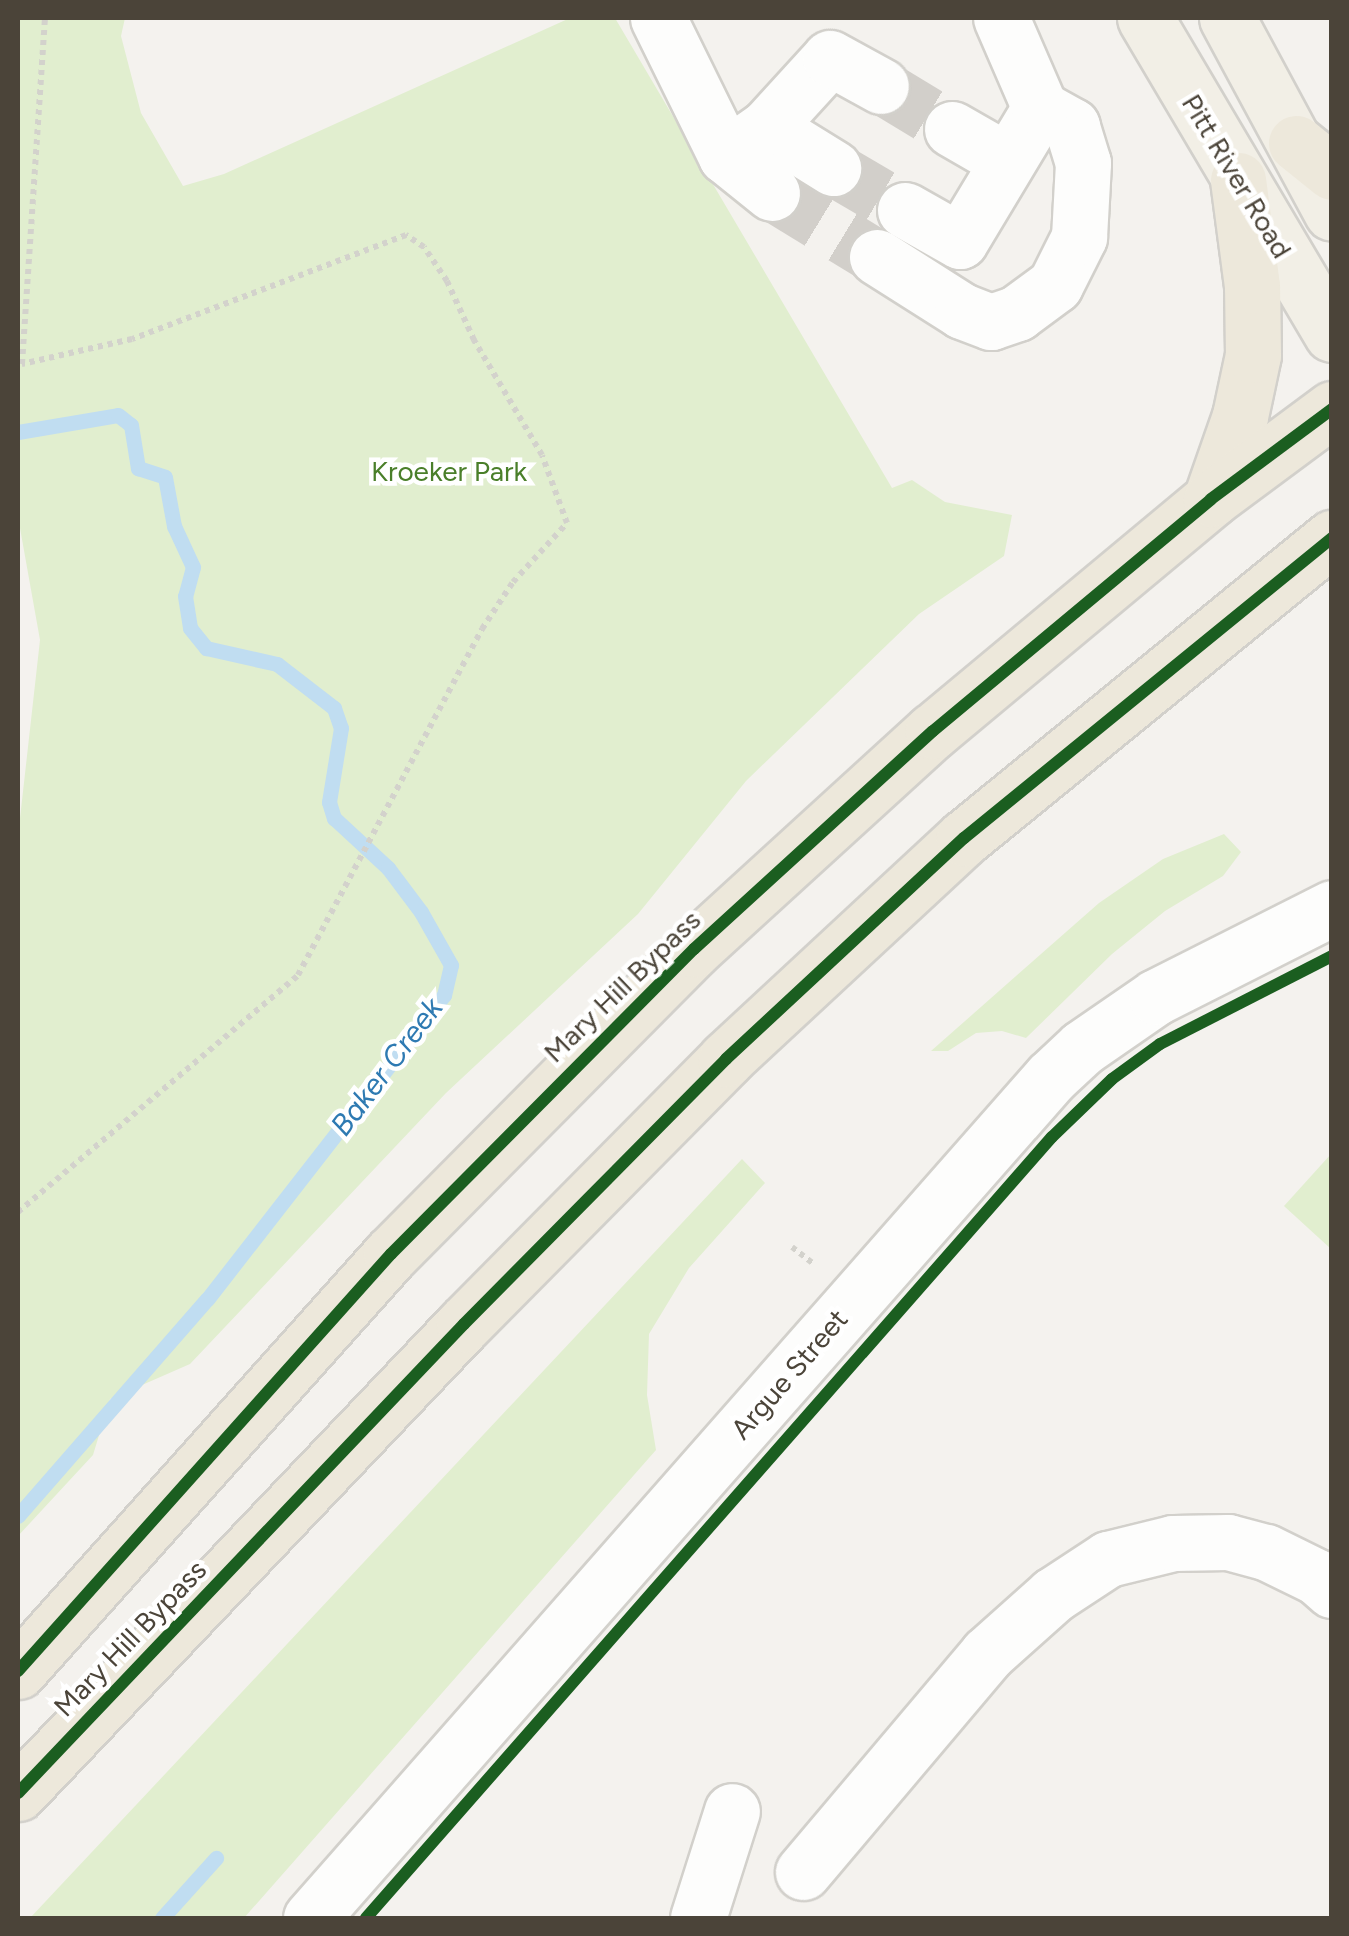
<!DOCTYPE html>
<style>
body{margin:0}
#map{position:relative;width:1349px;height:1936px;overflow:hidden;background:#f4f2ee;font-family:Figtree,sans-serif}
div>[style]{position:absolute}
.green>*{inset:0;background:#e1eecf}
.stream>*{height:15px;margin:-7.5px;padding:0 7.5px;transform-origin:7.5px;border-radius:7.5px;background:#c0ddf1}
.minor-tunnel>*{height:55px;margin-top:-27.5px;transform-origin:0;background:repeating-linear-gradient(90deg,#d2cfca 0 55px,transparent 0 83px)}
.path>*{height:6px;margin-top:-3px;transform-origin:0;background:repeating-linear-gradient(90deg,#d3d2cc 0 5px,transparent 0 10px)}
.roads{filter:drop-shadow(2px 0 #d2d0cb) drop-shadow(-2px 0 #d2d0cb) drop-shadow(0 2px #d2d0cb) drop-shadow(0 -2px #d2d0cb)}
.minor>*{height:55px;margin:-27.5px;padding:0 27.5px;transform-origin:27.5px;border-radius:27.5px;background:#fdfdfc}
.major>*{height:55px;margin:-27.5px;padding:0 27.5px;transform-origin:27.5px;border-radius:27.5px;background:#f2efe6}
.highway>*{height:55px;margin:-27.5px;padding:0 27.5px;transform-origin:27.5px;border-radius:27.5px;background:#ede8db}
.cycleway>*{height:12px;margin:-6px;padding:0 6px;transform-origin:6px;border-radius:6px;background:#1b5e20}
span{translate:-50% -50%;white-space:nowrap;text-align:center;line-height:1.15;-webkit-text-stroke:9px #fff;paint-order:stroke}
.street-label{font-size:28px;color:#4b4439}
.park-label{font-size:28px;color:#4a7f2a}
.water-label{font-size:30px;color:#2e7ab2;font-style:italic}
.frame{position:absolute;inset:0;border:20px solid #4b4439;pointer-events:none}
</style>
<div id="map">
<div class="green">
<div style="clip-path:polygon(18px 18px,125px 18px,121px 36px,141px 113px,183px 186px,224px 174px,570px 18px,615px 18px,892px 488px,912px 480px,945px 502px,1012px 515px,1004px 556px,919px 614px,746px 781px,638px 914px,446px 1093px,190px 1364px,110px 1399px,93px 1455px,18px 1536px,18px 836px,40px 640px,18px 517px)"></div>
<div style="clip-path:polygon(1224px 834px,1241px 852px,1223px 876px,1165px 911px,1112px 954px,1026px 1038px,1002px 1031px,976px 1033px,948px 1051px,931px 1051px,1099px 903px,1163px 859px)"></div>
<div style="clip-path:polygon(1331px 1154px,1331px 1249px,1284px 1206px)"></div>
<div style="clip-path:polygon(742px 1159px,765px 1183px,689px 1268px,649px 1334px,647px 1395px,656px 1450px,244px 1918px,30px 1918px)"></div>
</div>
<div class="stream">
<div style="left:18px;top:432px;width:101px;rotate:-9.6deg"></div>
<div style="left:118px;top:415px;width:16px;rotate:38deg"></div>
<div style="left:131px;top:425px;width:44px;rotate:80.8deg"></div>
<div style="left:138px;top:468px;width:28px;rotate:18deg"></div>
<div style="left:165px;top:477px;width:50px;rotate:79.6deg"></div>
<div style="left:174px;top:526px;width:45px;rotate:65.1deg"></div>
<div style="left:193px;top:567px;width:30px;rotate:105deg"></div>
<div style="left:185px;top:596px;width:32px;rotate:81deg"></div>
<div style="left:190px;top:628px;width:26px;rotate:51deg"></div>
<div style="left:206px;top:648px;width:73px;rotate:12.7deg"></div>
<div style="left:277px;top:664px;width:72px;rotate:37.7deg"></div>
<div style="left:334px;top:708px;width:21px;rotate:71deg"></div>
<div style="left:341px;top:728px;width:75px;rotate:99.2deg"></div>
<div style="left:329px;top:802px;width:17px;rotate:73deg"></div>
<div style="left:334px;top:818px;width:74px;rotate:42.8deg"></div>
<div style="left:388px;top:868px;width:55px;rotate:53.1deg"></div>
<div style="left:421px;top:912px;width:61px;rotate:60.5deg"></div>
<div style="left:451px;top:965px;width:31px;rotate:103deg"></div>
<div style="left:444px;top:995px;width:385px;rotate:127.9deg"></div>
<div style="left:207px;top:1299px;width:288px;rotate:131.1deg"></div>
<div style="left:162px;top:1918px;width:81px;rotate:-48deg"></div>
</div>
<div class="minor-tunnel">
<div style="left:881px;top:86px;width:83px;rotate:31.2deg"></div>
<div style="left:833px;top:168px;width:83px;rotate:30.3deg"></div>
<div style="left:772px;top:193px;width:123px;rotate:31.4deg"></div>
</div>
<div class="path">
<div style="left:18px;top:1212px;width:367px;rotate:-40.2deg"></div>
<div style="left:298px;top:975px;width:392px;rotate:-62deg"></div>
<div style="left:482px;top:629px;width:56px;rotate:-56.6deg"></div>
<div style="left:513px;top:582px;width:80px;rotate:-47.5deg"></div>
<div style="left:567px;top:523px;width:72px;rotate:-110.2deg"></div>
<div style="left:542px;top:455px;width:134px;rotate:-120.6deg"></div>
<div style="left:474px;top:340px;width:65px;rotate:-114.6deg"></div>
<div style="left:447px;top:281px;width:41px;rotate:-124.1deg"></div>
<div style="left:424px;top:247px;width:22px;rotate:-146deg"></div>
<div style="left:406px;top:235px;width:293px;rotate:159.2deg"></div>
<div style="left:132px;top:339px;width:113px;rotate:167.2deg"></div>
<div style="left:22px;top:364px;width:347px;rotate:-86.2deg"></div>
<div style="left:792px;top:1247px;width:29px;rotate:38deg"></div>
</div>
<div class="roads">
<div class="minor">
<div style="left:658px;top:18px;width:154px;rotate:63.8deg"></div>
<div style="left:726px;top:156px;width:59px;rotate:38.8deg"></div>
<div style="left:767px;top:127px;width:78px;rotate:31.8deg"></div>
<div style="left:952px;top:129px;width:62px;rotate:29.9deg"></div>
<div style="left:726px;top:156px;width:50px;rotate:-35.3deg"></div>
<div style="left:767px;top:127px;width:93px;rotate:-47.6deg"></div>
<div style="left:830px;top:58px;width:58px;rotate:28.8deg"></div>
<div style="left:905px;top:210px;width:63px;rotate:29.4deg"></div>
<div style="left:960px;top:241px;width:155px;rotate:-59deg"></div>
<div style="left:877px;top:257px;width:101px;rotate:32.4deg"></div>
<div style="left:962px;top:311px;width:31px;rotate:21deg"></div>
<div style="left:991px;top:322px;width:28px;rotate:-19deg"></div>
<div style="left:1017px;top:313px;width:47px;rotate:-36.4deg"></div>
<div style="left:1055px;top:285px;width:54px;rotate:-63.4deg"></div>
<div style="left:1079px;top:237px;width:74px;rotate:-86.9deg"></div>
<div style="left:1083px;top:163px;width:39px;rotate:-107deg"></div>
<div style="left:1072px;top:126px;width:37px;rotate:-151deg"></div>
<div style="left:1040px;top:108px;width:98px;rotate:-113.4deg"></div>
<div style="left:803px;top:1872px;width:285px;rotate:-49.8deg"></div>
<div style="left:987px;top:1654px;width:89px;rotate:-41.8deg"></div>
<div style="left:1053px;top:1595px;width:66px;rotate:-33.2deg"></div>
<div style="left:1108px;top:1559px;width:67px;rotate:-13.8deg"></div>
<div style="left:1173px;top:1543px;width:55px;rotate:-1deg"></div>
<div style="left:1228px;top:1542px;width:39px;rotate:15deg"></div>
<div style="left:1266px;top:1552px;width:57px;rotate:26.1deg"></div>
<div style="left:1317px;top:1577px;width:20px;rotate:41deg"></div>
<div style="left:311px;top:1918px;width:1120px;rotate:-48.66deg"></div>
<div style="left:1051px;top:1077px;width:42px;rotate:-43.1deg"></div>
<div style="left:1082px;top:1048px;width:90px;rotate:-34.6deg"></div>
<div style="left:1156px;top:997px;width:197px;rotate:-26.8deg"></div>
<div style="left:698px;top:1918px;width:112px;rotate:-72.4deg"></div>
</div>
<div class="major">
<div style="left:1145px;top:18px;width:367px;rotate:59.4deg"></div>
<div style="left:1227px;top:18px;width:221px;rotate:61.7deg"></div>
</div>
<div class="highway">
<div style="left:1296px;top:143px;width:46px;rotate:38.9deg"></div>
<div style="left:1211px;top:499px;width:88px;rotate:-70.7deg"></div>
<div style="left:1240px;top:416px;width:62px;rotate:-78deg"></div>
<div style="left:1253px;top:355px;width:69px;rotate:-90.8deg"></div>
<div style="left:1252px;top:286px;width:107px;rotate:-97.5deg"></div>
<div style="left:18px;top:1671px;width:559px;rotate:-48.19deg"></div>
<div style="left:391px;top:1254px;width:430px;rotate:-45.2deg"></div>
<div style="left:694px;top:949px;width:323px;rotate:-42.4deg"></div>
<div style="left:933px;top:731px;width:362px;rotate:-39.8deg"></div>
<div style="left:1211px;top:499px;width:151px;rotate:-36.6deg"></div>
<div style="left:18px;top:1793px;width:647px;rotate:-46.44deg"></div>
<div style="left:464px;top:1324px;width:373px;rotate:-45.3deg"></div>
<div style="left:726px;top:1059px;width:325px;rotate:-42.9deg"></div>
<div style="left:964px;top:838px;width:475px;rotate:-39.2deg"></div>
</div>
</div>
<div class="cycleway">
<div style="left:18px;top:1671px;width:559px;rotate:-48.19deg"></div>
<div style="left:391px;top:1254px;width:430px;rotate:-45.2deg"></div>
<div style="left:694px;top:949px;width:323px;rotate:-42.4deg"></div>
<div style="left:933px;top:731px;width:362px;rotate:-39.8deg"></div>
<div style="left:1211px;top:499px;width:151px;rotate:-36.6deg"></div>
<div style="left:18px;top:1793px;width:647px;rotate:-46.44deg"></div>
<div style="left:464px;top:1324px;width:373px;rotate:-45.3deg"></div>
<div style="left:726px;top:1059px;width:325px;rotate:-42.9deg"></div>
<div style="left:964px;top:838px;width:475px;rotate:-39.2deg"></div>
<div style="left:366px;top:1918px;width:1039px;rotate:-48.71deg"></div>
<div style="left:1052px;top:1137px;width:83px;rotate:-44deg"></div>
<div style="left:1112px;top:1079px;width:59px;rotate:-36.1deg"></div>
<div style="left:1160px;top:1044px;width:193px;rotate:-27.1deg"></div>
</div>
<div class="street-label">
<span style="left:1237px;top:176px;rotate:59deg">Pitt River Road</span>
<span style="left:622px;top:986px;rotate:-44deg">Mary Hill Bypass</span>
<span style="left:789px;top:1374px;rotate:-49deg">Argue Street</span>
<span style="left:130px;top:1638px;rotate:-46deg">Mary Hill Bypass</span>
</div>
<div class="park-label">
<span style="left:449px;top:471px">Kroeker Park</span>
</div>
<div class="water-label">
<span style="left:387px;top:1067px;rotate:-53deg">Baker Creek</span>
</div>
<div class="frame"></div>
</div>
